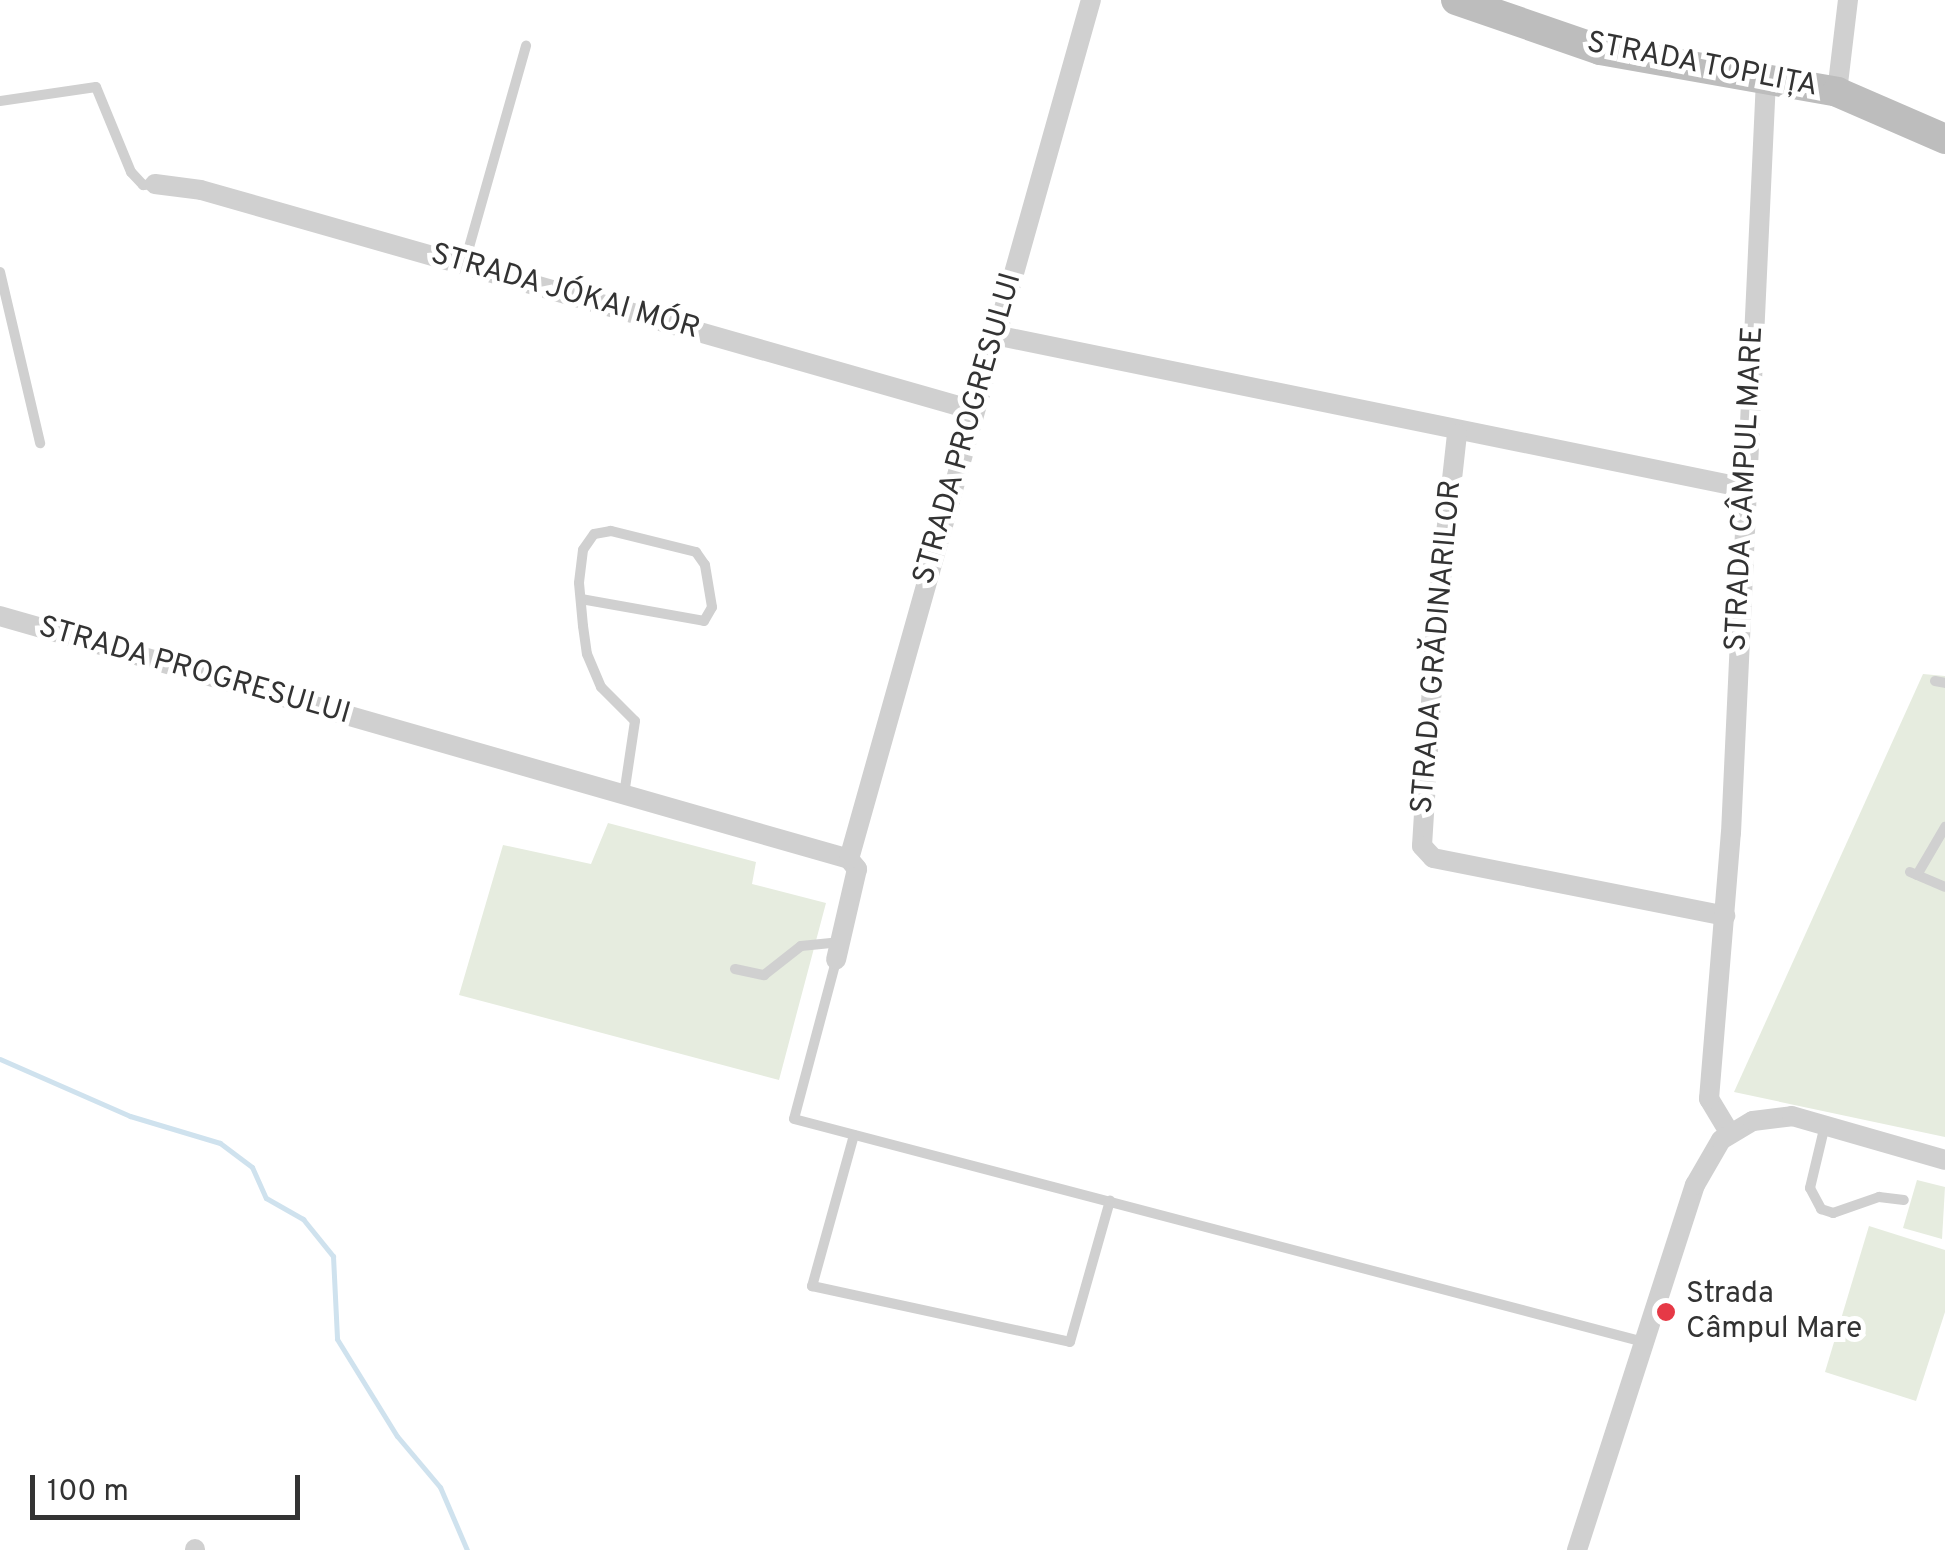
<!DOCTYPE html>
<meta charset="utf-8">
<style>
body{margin:0}
#map{position:relative;width:1945px;height:1550px;overflow:hidden;background:#fff;font-family:Overpass,sans-serif}
div>[style]{position:absolute}
.green>*{inset:0;background:#e6ecdf}
.stream>*{height:5px;margin:-2.5px;padding:0 2.5px;transform-origin:2.5px;border-radius:2.5px;background:#cfe2ee}
.lane>*{height:10px;margin:-5px;padding:0 5px;transform-origin:5px;border-radius:5px;background:#d0d0d0}
.street>*{height:20px;margin:-10px;padding:0 10px;transform-origin:10px;border-radius:10px;background:#d0d0d0}
.secondary>*{height:30px;margin:-15px;padding:0 15px;transform-origin:15px;border-radius:15px;background:#bdbdbd}
.dots>*{width:28px;height:28px;translate:-50% -50%;box-sizing:border-box;border:5px solid #fff;border-radius:50%}
span{translate:-50% -50%;white-space:nowrap;text-align:center;line-height:1.15;-webkit-text-stroke:10px #fff;paint-order:stroke}
.street-label{font-size:30px;color:#333}
.poi-label{font-size:30px;color:#333}
.left{translate:0 -50%;text-align:left}
.scale{position:absolute;left:30px;top:1475px;width:270px;height:45px;box-sizing:border-box;border:5px solid #333;border-top:0;padding-left:12px;font-size:30px;line-height:35px;white-space:nowrap;color:#333;-webkit-text-stroke:8px #fff;paint-order:stroke}
</style>
<div id="map">
<div class="green">
<div style="clip-path:polygon(1923px 674px,1945px 676px,1945px 1137px,1734px 1092px)"></div>
<div style="clip-path:polygon(608px 823px,756px 862px,752px 884px,826px 903px,779px 1080px,459px 995px,503px 845px,591px 864px)"></div>
<div style="clip-path:polygon(1917px 1180px,1945px 1187px,1942px 1239px,1903px 1228px)"></div>
<div style="clip-path:polygon(1869px 1226px,1945px 1250px,1945px 1312px,1916px 1401px,1825px 1372px)"></div>
</div>
<div class="stream">
<div style="left:0;top:1059px;width:142px;rotate:23.7deg"></div>
<div style="left:130px;top:1116px;width:94px;rotate:16.7deg"></div>
<div style="left:220px;top:1143px;width:40px;rotate:37deg"></div>
<div style="left:252px;top:1167px;width:34px;rotate:66deg"></div>
<div style="left:266px;top:1198px;width:43px;rotate:29.6deg"></div>
<div style="left:303px;top:1219px;width:48px;rotate:51deg"></div>
<div style="left:333px;top:1256px;width:83px;rotate:87.2deg"></div>
<div style="left:337px;top:1339px;width:114px;rotate:58.3deg"></div>
<div style="left:397px;top:1436px;width:67px;rotate:49.9deg"></div>
<div style="left:440px;top:1487px;width:69px;rotate:66.8deg"></div>
</div>
<div class="lane">
<div style="left:0;top:101px;width:97px;rotate:-8.3deg"></div>
<div style="left:96px;top:87px;width:92px;rotate:67.6deg"></div>
<div style="left:131px;top:172px;width:18px;rotate:47deg"></div>
<div style="left:143px;top:185px;width:12px;rotate:-5deg"></div>
<div style="left:464px;top:265px;width:228px;rotate:-74.2deg"></div>
<div style="left:0;top:272px;width:176px;rotate:76.8deg"></div>
<div style="left:581px;top:599px;width:125px;rotate:10.1deg"></div>
<div style="left:704px;top:621px;width:16px;rotate:-60deg"></div>
<div style="left:712px;top:607px;width:43px;rotate:-99.5deg"></div>
<div style="left:705px;top:565px;width:16px;rotate:-125deg"></div>
<div style="left:696px;top:552px;width:88px;rotate:-166.1deg"></div>
<div style="left:611px;top:531px;width:17px;rotate:170deg"></div>
<div style="left:594px;top:534px;width:19px;rotate:125deg"></div>
<div style="left:583px;top:550px;width:33px;rotate:97deg"></div>
<div style="left:579px;top:583px;width:43px;rotate:84.7deg"></div>
<div style="left:583px;top:626px;width:28px;rotate:82deg"></div>
<div style="left:587px;top:654px;width:36px;rotate:67deg"></div>
<div style="left:601px;top:687px;width:48px;rotate:45deg"></div>
<div style="left:635px;top:721px;width:75px;rotate:98.5deg"></div>
<div style="left:1935px;top:681px;width:10px;rotate:11deg"></div>
<div style="left:1910px;top:872px;width:38px;rotate:23deg"></div>
<div style="left:1917px;top:875px;width:56px;rotate:-59.7deg"></div>
<div style="left:836px;top:961px;width:163px;rotate:104.9deg"></div>
<div style="left:794px;top:1119px;width:879px;rotate:14.7deg"></div>
<div style="left:735px;top:969px;width:30px;rotate:12deg"></div>
<div style="left:764px;top:975px;width:47px;rotate:-38.1deg"></div>
<div style="left:801px;top:946px;width:40px;rotate:-5.7deg"></div>
<div style="left:1825px;top:1125px;width:65px;rotate:103.4deg"></div>
<div style="left:1810px;top:1188px;width:24px;rotate:62deg"></div>
<div style="left:1821px;top:1209px;width:13px;rotate:18deg"></div>
<div style="left:1833px;top:1213px;width:49px;rotate:-19.2deg"></div>
<div style="left:1879px;top:1197px;width:25px;rotate:7deg"></div>
<div style="left:854px;top:1135px;width:157px;rotate:105.5deg"></div>
<div style="left:812px;top:1286px;width:264px;rotate:12.2deg"></div>
<div style="left:1070px;top:1342px;width:147px;rotate:-74.2deg"></div>
</div>
<div class="street">
<div style="left:1837px;top:92px;width:93px;rotate:-83.2deg"></div>
<div style="left:155px;top:184px;width:46px;rotate:7.4deg"></div>
<div style="left:201px;top:190px;width:803px;rotate:15.91deg"></div>
<div style="left:995px;top:335px;width:766px;rotate:11.52deg"></div>
<div style="left:1457px;top:434px;width:190px;rotate:96.3deg"></div>
<div style="left:1436px;top:623px;width:223px;rotate:93.6deg"></div>
<div style="left:1422px;top:846px;width:16px;rotate:47deg"></div>
<div style="left:1433px;top:858px;width:298px;rotate:11.2deg"></div>
<div style="left:0;top:616px;width:883px;rotate:15.97deg"></div>
<div style="left:849px;top:859px;width:13px;rotate:51deg"></div>
<div style="left:857px;top:869px;width:93px;rotate:103deg"></div>
<div style="left:849px;top:859px;width:892px;rotate:-74.27deg"></div>
<div style="left:1729px;top:1132px;width:39px;rotate:-121deg"></div>
<div style="left:1709px;top:1099px;width:267px;rotate:-85.3deg"></div>
<div style="left:1731px;top:833px;width:755px;rotate:-87.34deg"></div>
<div style="left:195px;top:1550px;width:1px;rotate:-90deg"></div>
<div style="left:1577px;top:1550px;width:384px;rotate:-72.1deg"></div>
<div style="left:1695px;top:1185px;width:52px;rotate:-60deg"></div>
<div style="left:1721px;top:1140px;width:37px;rotate:-31deg"></div>
<div style="left:1753px;top:1121px;width:39px;rotate:-7deg"></div>
<div style="left:1792px;top:1116px;width:159px;rotate:16deg"></div>
</div>
<div class="secondary">
<div style="left:1456px;top:0;width:152px;rotate:19.1deg"></div>
<div style="left:1600px;top:50px;width:241px;rotate:10deg"></div>
<div style="left:1837px;top:92px;width:118px;rotate:23.5deg"></div>
</div>
<div class="dots">
<div style="left:1666px;top:1312px;background:#e63946"></div>
</div>
<div class="street-label">
<span style="left:1702px;top:66px;rotate:11deg">STRADA TOPLIȚA</span>
<span style="left:565px;top:293px;rotate:16deg">STRADA JÓKAI MÓR</span>
<span style="left:969px;top:429px;rotate:-74deg">STRADA PROGRESULUI</span>
<span style="left:1746px;top:489px;rotate:-87deg">STRADA CÂMPUL MARE</span>
<span style="left:1438px;top:647px;rotate:-85deg">STRADA GRĂDINARILOR</span>
<span style="left:194px;top:672px;rotate:16deg">STRADA PROGRESULUI</span>
</div>
<div class="poi-label">
<span class="left" style="left:1686px;top:1312px">Strada<br>Câmpul Mare</span>
</div>
<div class="scale">100 m</div>
</div>
